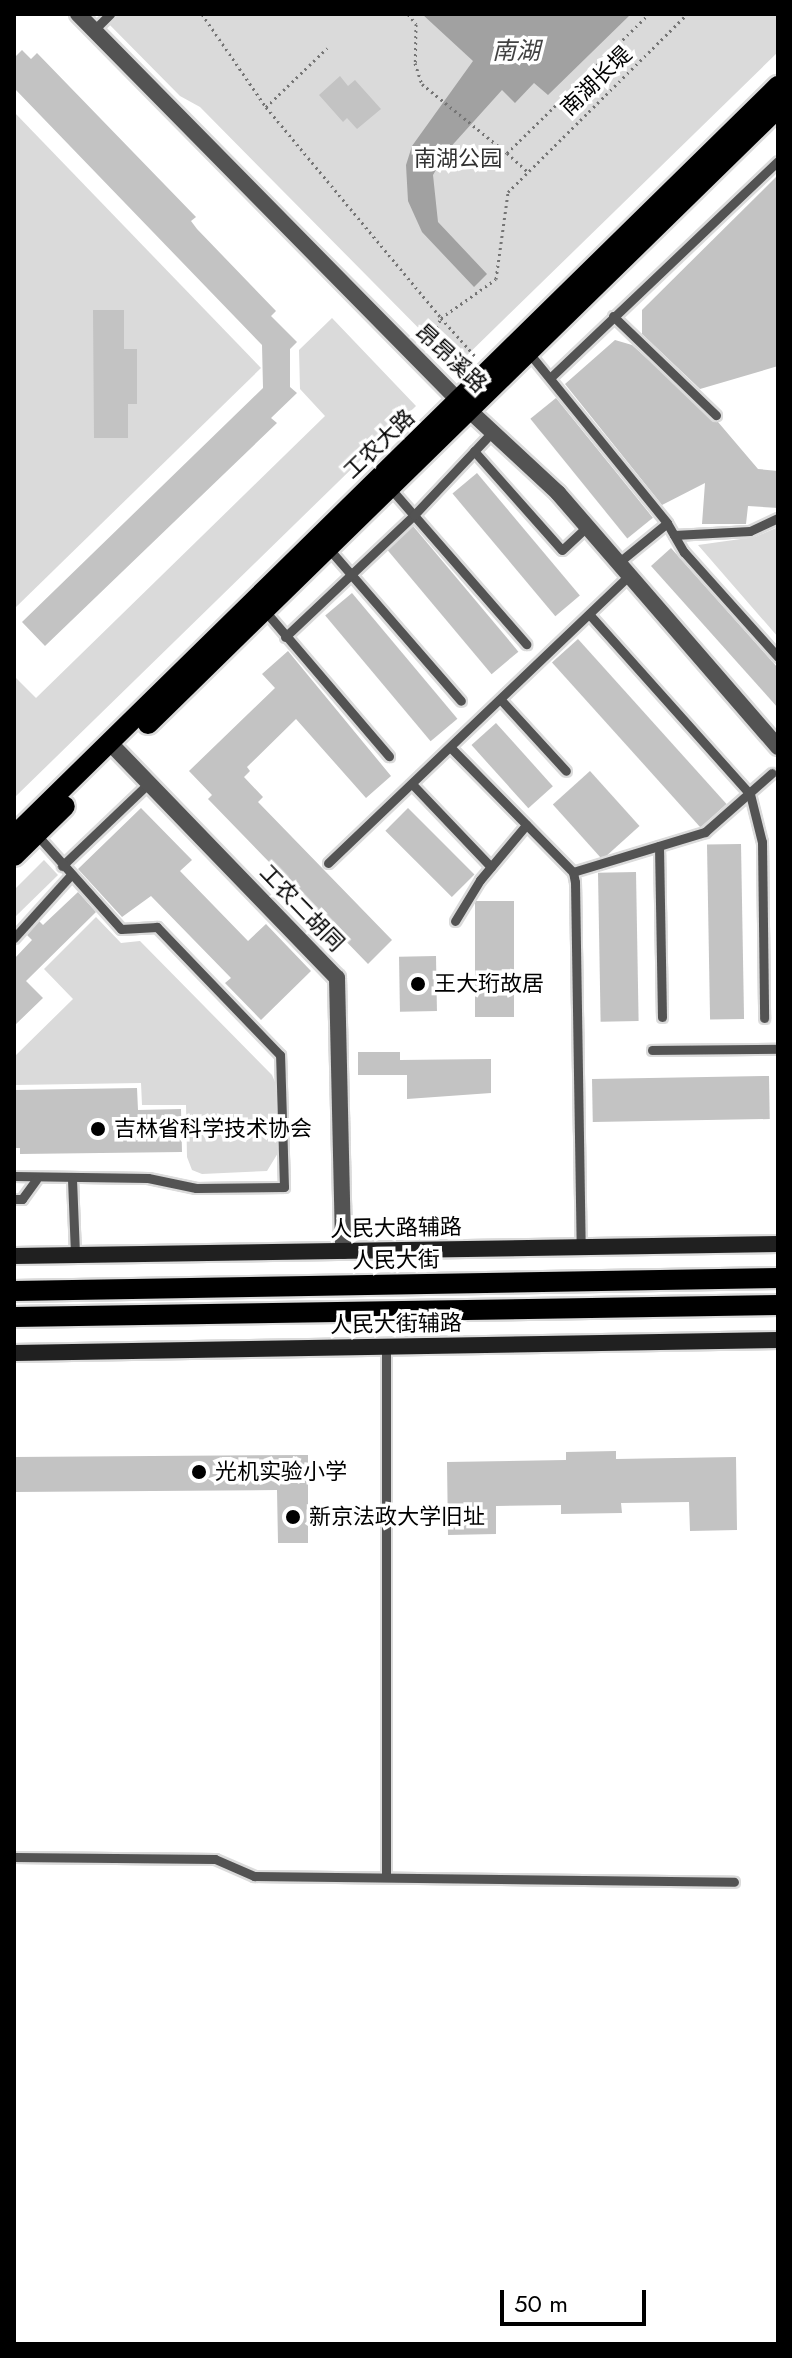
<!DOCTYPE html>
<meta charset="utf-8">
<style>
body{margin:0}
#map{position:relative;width:792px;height:2358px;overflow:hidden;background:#fff;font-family:Jost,"Noto Sans SC",sans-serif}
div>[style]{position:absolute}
.green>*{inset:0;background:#dadada}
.water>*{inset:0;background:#a1a1a1}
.building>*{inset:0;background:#c3c3c3;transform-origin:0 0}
.path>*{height:3px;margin-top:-1.5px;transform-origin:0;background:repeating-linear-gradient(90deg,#757575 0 2px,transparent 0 6px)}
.roads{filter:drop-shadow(2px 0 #dbdbdb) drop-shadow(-2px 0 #dbdbdb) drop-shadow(0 2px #dbdbdb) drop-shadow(0 -2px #dbdbdb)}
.service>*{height:9px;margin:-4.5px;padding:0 4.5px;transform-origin:4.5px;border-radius:4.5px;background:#535353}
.minor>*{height:16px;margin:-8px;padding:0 8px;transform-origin:8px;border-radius:8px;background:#535353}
.tertiary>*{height:16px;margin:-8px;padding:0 8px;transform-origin:8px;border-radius:8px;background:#535353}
.secondary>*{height:16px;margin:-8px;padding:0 8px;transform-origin:8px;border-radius:8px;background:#202020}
.primary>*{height:20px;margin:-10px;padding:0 10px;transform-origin:10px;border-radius:10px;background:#000}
.dots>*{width:22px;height:22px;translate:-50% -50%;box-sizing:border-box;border:4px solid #fff;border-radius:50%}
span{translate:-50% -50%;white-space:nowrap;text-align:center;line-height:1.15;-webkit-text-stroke:7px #fff;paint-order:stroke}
.street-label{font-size:22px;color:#000}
.park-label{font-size:22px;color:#313131}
.poi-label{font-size:22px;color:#000}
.left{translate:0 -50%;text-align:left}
.water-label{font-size:24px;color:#424242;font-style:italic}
.frame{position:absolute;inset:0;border:16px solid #000;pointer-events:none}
.scale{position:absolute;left:500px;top:2290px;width:146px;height:36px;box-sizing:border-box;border:4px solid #000;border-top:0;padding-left:10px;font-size:24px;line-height:28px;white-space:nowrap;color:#000;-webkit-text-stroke:6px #fff;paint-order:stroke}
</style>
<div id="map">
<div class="green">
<div style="clip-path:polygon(99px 14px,778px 14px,778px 52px,456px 366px,200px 107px,180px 96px)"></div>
<div style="clip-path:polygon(14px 112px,261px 368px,14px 609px)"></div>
<div style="clip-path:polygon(332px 318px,416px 406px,14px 798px,14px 676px,36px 698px,325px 416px,300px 389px,299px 350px)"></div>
<div style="clip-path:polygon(778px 527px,778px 637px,698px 545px,755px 537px)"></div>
<div style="clip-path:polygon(44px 860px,58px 875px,14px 918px,14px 890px)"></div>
<div style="clip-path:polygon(96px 917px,121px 943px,140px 941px,272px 1075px,278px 1089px,278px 1153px,267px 1171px,202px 1174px,192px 1170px,187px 1157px,186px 1105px,142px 1105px,141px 1083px,14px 1085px,14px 1057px,73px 999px,44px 969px)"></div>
</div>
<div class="water">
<div style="clip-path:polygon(422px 14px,631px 14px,548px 95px,534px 83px,515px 103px,502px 90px,447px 151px,433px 175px,438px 222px,487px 274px,474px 287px,422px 232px,408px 201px,406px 165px,412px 146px,473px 61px)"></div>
</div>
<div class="building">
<div style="clip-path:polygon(22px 50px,31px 59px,37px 53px,196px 217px,191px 221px,197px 229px,276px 311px,271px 316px,297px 342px,290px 349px,290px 387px,297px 393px,271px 418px,277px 423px,45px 646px,22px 622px,263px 388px,262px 345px,14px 88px,14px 58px)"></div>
<div style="clip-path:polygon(340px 76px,348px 86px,355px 80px,381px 109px,357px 129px,347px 118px,343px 122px,319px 95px)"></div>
<div style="clip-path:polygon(778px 175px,778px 366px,700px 389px,642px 334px,642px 310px)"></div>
<div style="clip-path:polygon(93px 310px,124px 310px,124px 349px,137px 349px,137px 404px,128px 404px,128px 438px,94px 438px)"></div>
<div style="clip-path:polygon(615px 340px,632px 345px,718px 422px,758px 469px,778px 471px,778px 508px,748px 506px,746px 524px,702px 524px,705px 483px,662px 505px,565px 384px)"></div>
<div style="left:556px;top:398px;width:154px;height:33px;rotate:51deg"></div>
<div style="left:477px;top:473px;width:160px;height:32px;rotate:50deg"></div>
<div style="left:413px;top:526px;width:164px;height:35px;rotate:50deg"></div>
<div style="clip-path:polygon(671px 548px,778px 668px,778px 708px,651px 566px)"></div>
<div style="left:352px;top:593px;width:164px;height:35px;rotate:50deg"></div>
<div style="left:578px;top:639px;width:222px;height:35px;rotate:48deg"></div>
<div style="clip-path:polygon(288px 651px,391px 776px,366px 798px,296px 719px,247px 767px,250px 771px,244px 777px,263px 797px,258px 802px,392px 940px,368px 964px,208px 799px,212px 795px,189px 771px,275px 688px,262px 674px)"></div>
<div style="left:496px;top:723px;width:85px;height:33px;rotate:48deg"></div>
<div style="left:590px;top:771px;width:74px;height:50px;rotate:48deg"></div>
<div style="clip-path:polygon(141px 808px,192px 860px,180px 871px,248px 941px,266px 924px,311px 971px,261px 1020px,225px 983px,231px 978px,151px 896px,122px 917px,78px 869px)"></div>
<div style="left:408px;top:808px;width:94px;height:32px;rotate:45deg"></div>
<div style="left:741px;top:844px;width:175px;height:34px;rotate:89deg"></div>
<div style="left:636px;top:872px;width:149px;height:38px;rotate:89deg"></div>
<div style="clip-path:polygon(78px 892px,96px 912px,26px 981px,43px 998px,14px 1026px,14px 959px,32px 940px,27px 935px,39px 921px,43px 925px)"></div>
<div style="left:514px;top:901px;width:116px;height:39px;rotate:90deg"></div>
<div style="left:436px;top:956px;width:55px;height:37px;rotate:89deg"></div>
<div style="clip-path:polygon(358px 1052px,400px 1052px,400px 1060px,491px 1059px,491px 1093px,407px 1099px,407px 1075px,358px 1075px)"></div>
<div style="left:769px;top:1076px;width:43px;height:177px;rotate:89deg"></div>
<div style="clip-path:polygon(137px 1088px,138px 1110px,181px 1109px,182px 1152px,20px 1154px,20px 1148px,14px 1148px,14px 1090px)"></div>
<div style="clip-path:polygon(616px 1451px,616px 1459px,736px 1457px,737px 1530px,690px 1531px,689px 1502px,621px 1503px,622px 1513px,561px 1514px,561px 1505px,496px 1506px,496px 1534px,448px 1535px,447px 1462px,566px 1460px,566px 1452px)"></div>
<div style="clip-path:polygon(308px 1455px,308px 1543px,278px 1543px,277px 1490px,14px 1492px,14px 1457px)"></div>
</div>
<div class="path">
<div style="left:202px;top:14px;width:113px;rotate:55.5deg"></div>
<div style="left:266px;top:107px;width:274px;rotate:50.3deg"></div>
<div style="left:441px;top:318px;width:67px;rotate:-35.3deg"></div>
<div style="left:496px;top:279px;width:88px;rotate:-82.1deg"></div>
<div style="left:508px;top:192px;width:252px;rotate:-44.8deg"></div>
<div style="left:408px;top:14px;width:13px;rotate:51deg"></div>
<div style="left:416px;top:24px;width:39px;rotate:91deg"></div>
<div style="left:415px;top:63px;width:22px;rotate:72deg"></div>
<div style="left:422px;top:84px;width:109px;rotate:39.1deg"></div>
<div style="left:507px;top:153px;width:199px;rotate:-44.4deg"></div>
<div style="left:266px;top:107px;width:85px;rotate:-44deg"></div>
<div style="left:507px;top:153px;width:27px;rotate:42deg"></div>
<div style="left:429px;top:344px;width:29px;rotate:-65deg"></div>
<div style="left:441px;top:318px;width:51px;rotate:48.2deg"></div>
</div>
<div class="roads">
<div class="service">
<div style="left:94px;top:30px;width:23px;rotate:-45deg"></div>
<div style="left:613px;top:316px;width:143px;rotate:43.9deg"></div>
<div style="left:529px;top:353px;width:219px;rotate:50.9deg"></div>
<div style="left:667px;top:523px;width:34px;rotate:60deg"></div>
<div style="left:684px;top:552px;width:141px;rotate:48.2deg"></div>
<div style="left:551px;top:377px;width:313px;rotate:-43.6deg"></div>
<div style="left:474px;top:451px;width:132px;rotate:48.4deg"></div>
<div style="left:562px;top:550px;width:34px;rotate:-43deg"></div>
<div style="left:391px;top:489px;width:206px;rotate:48.9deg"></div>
<div style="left:674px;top:535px;width:76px;rotate:-3deg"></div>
<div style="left:750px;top:531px;width:31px;rotate:-25deg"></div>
<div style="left:329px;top:549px;width:201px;rotate:49deg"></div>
<div style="left:618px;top:563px;width:63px;rotate:-39.2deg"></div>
<div style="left:265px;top:611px;width:191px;rotate:49.5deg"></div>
<div style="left:589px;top:614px;width:241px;rotate:48.2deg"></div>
<div style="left:750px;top:794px;width:49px;rotate:76deg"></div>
<div style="left:762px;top:842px;width:176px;rotate:89.3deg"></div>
<div style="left:285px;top:637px;width:178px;rotate:-43.4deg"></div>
<div style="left:414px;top:515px;width:117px;rotate:-46.7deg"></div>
<div style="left:501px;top:700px;width:96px;rotate:47.5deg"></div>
<div style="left:452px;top:749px;width:173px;rotate:45.5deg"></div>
<div style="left:573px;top:872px;width:10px;rotate:79deg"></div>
<div style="left:575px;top:882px;width:365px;rotate:89.1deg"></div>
<div style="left:413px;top:785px;width:113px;rotate:46.4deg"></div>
<div style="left:659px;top:846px;width:171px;rotate:89deg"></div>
<div style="left:328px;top:863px;width:417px;rotate:-43.7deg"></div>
<div style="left:62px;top:866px;width:120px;rotate:-43.7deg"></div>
<div style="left:573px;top:872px;width:138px;rotate:-16.9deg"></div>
<div style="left:705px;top:832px;width:89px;rotate:-41.4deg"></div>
<div style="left:455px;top:921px;width:48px;rotate:-58.6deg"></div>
<div style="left:480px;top:880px;width:72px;rotate:-50.1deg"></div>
<div style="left:14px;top:938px;width:84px;rotate:-47.9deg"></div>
<div style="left:652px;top:1050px;width:126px;rotate:-0.5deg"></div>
<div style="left:14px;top:1176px;width:134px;rotate:0.9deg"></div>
<div style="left:148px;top:1178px;width:49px;rotate:11.8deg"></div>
<div style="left:196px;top:1188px;width:88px;rotate:-0.7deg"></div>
<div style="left:284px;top:1187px;width:132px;rotate:-91.7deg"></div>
<div style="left:280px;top:1055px;width:178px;rotate:-133.9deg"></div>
<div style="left:157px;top:927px;width:36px;rotate:177deg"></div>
<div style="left:121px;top:929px;width:127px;rotate:-131.8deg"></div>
<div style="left:72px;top:1179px;width:76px;rotate:87.7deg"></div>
<div style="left:14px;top:1199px;width:8px"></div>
<div style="left:22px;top:1199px;width:24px;rotate:-54deg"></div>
<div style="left:386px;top:1346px;width:531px;rotate:90deg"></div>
<div style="left:14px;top:1857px;width:201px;rotate:0.6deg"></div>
<div style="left:215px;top:1859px;width:43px;rotate:23.6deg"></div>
<div style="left:254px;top:1876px;width:480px;rotate:0.7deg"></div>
</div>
<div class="minor">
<div style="left:110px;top:743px;width:327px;rotate:46deg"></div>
<div style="left:337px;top:978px;width:273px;rotate:88.7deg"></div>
</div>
<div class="tertiary">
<div style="left:78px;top:14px;width:542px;rotate:45.45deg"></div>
<div style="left:458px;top:400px;width:137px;rotate:42.9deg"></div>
<div style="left:558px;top:493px;width:336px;rotate:49.1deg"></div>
</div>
<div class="secondary">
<div style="left:14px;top:1256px;width:764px;rotate:-0.9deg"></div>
<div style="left:14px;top:1353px;width:764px;rotate:-0.97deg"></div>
</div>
<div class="primary">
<div style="left:148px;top:724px;width:881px;rotate:-44.36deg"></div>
<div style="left:14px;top:836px;width:1071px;rotate:-44.47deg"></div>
<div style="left:14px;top:856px;width:71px;rotate:-44.4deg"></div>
<div style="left:14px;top:1291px;width:764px;rotate:-0.97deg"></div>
<div style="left:14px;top:1317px;width:764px;rotate:-0.9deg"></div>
</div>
</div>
<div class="dots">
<div style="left:418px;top:984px;background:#000"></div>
<div style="left:98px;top:1129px;background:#000"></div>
<div style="left:199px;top:1472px;background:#000"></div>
<div style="left:293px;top:1517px;background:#000"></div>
</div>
<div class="street-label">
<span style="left:596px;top:81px;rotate:-44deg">南湖长堤</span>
<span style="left:451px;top:358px;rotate:43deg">昂昂溪路</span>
<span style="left:379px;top:444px;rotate:-44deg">工农大路</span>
<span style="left:302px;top:908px;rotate:46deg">工农二胡同</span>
<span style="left:396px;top:1228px;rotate:-1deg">人民大路辅路</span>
<span style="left:396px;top:1260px;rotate:-1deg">人民大街</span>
<span style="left:396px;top:1324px;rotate:-1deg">人民大街辅路</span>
</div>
<div class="park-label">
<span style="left:458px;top:159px">南湖公园</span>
</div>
<div class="poi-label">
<span class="left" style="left:434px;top:984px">王大珩故居</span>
<span class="left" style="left:114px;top:1129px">吉林省科学技术协会</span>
<span class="left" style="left:215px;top:1472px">光机实验小学</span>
<span class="left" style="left:309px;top:1517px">新京法政大学旧址</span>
</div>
<div class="water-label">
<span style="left:516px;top:51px">南湖</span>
</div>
<div class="frame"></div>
<div class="scale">50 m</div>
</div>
